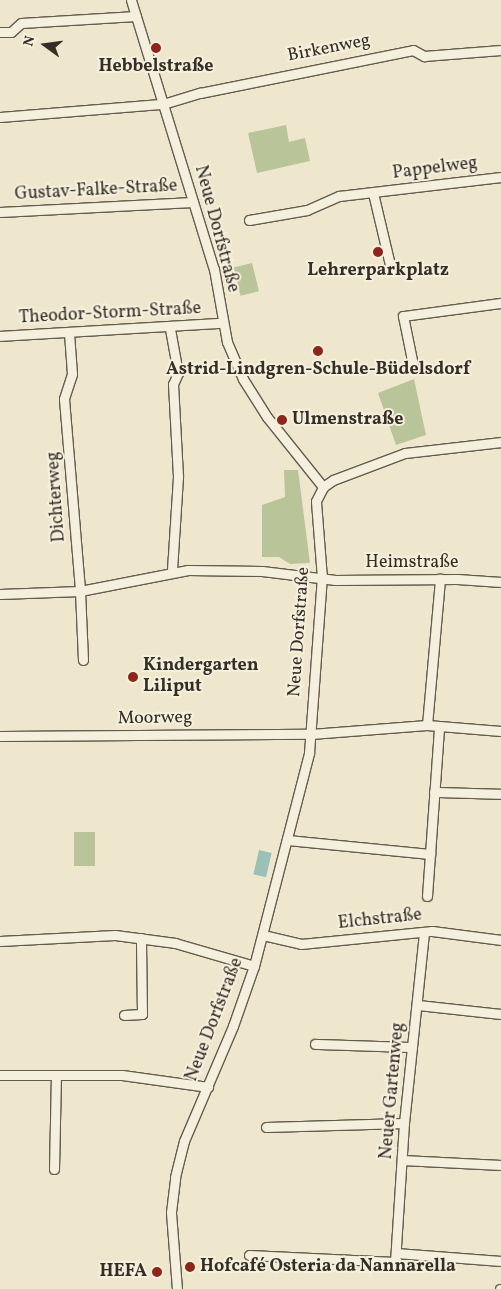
<!DOCTYPE html>
<meta charset="utf-8">
<style>
body{margin:0}
#map{position:relative;width:501px;height:1289px;overflow:hidden;background:#efe7cd;font-family:Vollkorn,serif}
div>[style]{position:absolute}
.green>*{inset:0;background:#b9c599;transform-origin:0 0}
.water>*{inset:0;background:#9ac0b8;transform-origin:0 0}
.roads{filter:drop-shadow(1px 0 #645c4e) drop-shadow(-1px 0 #645c4e) drop-shadow(0 1px #645c4e) drop-shadow(0 -1px #645c4e)}
.minor>*{height:9px;margin:-4.5px;padding:0 4.5px;transform-origin:4.5px;border-radius:4.5px;background:#f5efde}
.dots>*{width:14px;height:14px;translate:-50% -50%;box-sizing:border-box;border:2px solid #f5efde;border-radius:50%}
span{translate:-50% -50%;white-space:nowrap;text-align:center;line-height:1.15;-webkit-text-stroke:4px #f5efde;paint-order:stroke}
.street-label{font-size:18px;color:#362e24}
.poi-label{font-size:18px;color:#362e24;font-weight:700}
.left{translate:0 -50%;text-align:left}
.right{translate:-100% -50%;text-align:right}
.north{position:absolute;left:20px;top:20px;width:50px;height:50px;-webkit-text-stroke:4px #f5efde;paint-order:stroke;rotate:284deg;font-size:14px;font-weight:700;line-height:20px;text-align:center;color:#362e24}
.north::after{content:'';display:block;margin:auto;width:18px;height:22px;background:#362e24;clip-path:polygon(50% 0,100% 100%,50% 72%,0 100%)}
</style>
<div id="map">
<div class="green">
<div style="clip-path:polygon(286px 125px,289px 142px,305px 138px,310px 161px,257px 173px,248px 133px)"></div>
<div style="left:252px;top:263px;width:29px;height:19px;rotate:76deg"></div>
<div style="clip-path:polygon(414px 379px,426px 435px,396px 445px,378px 393px)"></div>
<div style="clip-path:polygon(284px 470px,298px 470px,310px 563px,290px 564px,279px 557px,262px 557px,262px 505px,285px 497px)"></div>
<div style="left:74px;top:832px;width:21px;height:34px"></div>
</div>
<div class="water">
<div style="left:259px;top:850px;width:13px;height:25px;rotate:13deg"></div>
</div>
<div class="roads">
<div class="minor">
<div style="left:131px;top:0;width:282px;rotate:72.9deg"></div>
<div style="left:214px;top:269px;width:74px;rotate:79.9deg"></div>
<div style="left:227px;top:342px;width:40px;rotate:66.6deg"></div>
<div style="left:243px;top:379px;width:45px;rotate:57.7deg"></div>
<div style="left:267px;top:417px;width:90px;rotate:51.3deg"></div>
<div style="left:0;top:32px;width:11px"></div>
<div style="left:11px;top:32px;width:13px;rotate:-42deg"></div>
<div style="left:21px;top:23px;width:115px;rotate:-3.5deg"></div>
<div style="left:0;top:117px;width:164px;rotate:-4.6deg"></div>
<div style="left:163px;top:104px;width:39px;rotate:-17deg"></div>
<div style="left:200px;top:93px;width:217px;rotate:-11.4deg"></div>
<div style="left:413px;top:50px;width:13px;rotate:29deg"></div>
<div style="left:424px;top:56px;width:77px;rotate:-4.5deg"></div>
<div style="left:373px;top:193px;width:78px;rotate:76.7deg"></div>
<div style="left:0;top:212px;width:193px;rotate:-3deg"></div>
<div style="left:249px;top:220px;width:59px;rotate:-9.8deg"></div>
<div style="left:307px;top:210px;width:35px;rotate:-24deg"></div>
<div style="left:339px;top:196px;width:163px;rotate:-6.7deg"></div>
<div style="left:170px;top:329px;width:45px;rotate:79.7deg"></div>
<div style="left:178px;top:373px;width:12px;rotate:114deg"></div>
<div style="left:173px;top:384px;width:93px;rotate:86.9deg"></div>
<div style="left:178px;top:477px;width:94px;rotate:93.7deg"></div>
<div style="left:69px;top:333px;width:41px;rotate:85.8deg"></div>
<div style="left:72px;top:374px;width:26px;rotate:108deg"></div>
<div style="left:64px;top:399px;width:193px;rotate:85.2deg"></div>
<div style="left:80px;top:591px;width:69px;rotate:87.5deg"></div>
<div style="left:0;top:336px;width:222px;rotate:-3.4deg"></div>
<div style="left:413px;top:365px;width:50px;rotate:-101.5deg"></div>
<div style="left:403px;top:316px;width:99px;rotate:-7.6deg"></div>
<div style="left:0;top:594px;width:80px;rotate:-2.1deg"></div>
<div style="left:80px;top:591px;width:110px;rotate:-11deg"></div>
<div style="left:188px;top:570px;width:74px;rotate:0.8deg"></div>
<div style="left:262px;top:571px;width:74px;rotate:7deg"></div>
<div style="left:335px;top:580px;width:122px;rotate:-0.5deg"></div>
<div style="left:457px;top:579px;width:44px;rotate:3.9deg"></div>
<div style="left:427px;top:725px;width:147px;rotate:-84.9deg"></div>
<div style="left:0;top:736px;width:311px;rotate:-0.4deg"></div>
<div style="left:311px;top:734px;width:116px;rotate:-4.4deg"></div>
<div style="left:427px;top:725px;width:74px;rotate:4.6deg"></div>
<div style="left:434px;top:792px;width:67px;rotate:1.7deg"></div>
<div style="left:287px;top:840px;width:144px;rotate:5.6deg"></div>
<div style="left:427px;top:896px;width:167px;rotate:-85.9deg"></div>
<div style="left:263px;top:935px;width:39px;rotate:13deg"></div>
<div style="left:301px;top:944px;width:132px;rotate:-5.7deg"></div>
<div style="left:432px;top:931px;width:70px;rotate:7.4deg"></div>
<div style="left:0;top:941px;width:115px;rotate:-3deg"></div>
<div style="left:115px;top:935px;width:61px;rotate:7.6deg"></div>
<div style="left:175px;top:943px;width:82px;rotate:16.2deg"></div>
<div style="left:418px;top:1005px;width:83px;rotate:6.2deg"></div>
<div style="left:124px;top:1015px;width:18px;rotate:-3deg"></div>
<div style="left:142px;top:1014px;width:76px;rotate:-90.8deg"></div>
<div style="left:315px;top:1044px;width:97px;rotate:1.8deg"></div>
<div style="left:0;top:1075px;width:122px"></div>
<div style="left:122px;top:1075px;width:87px;rotate:7.9deg"></div>
<div style="left:266px;top:1127px;width:138px;rotate:-1.7deg"></div>
<div style="left:402px;top:1160px;width:99px;rotate:2.9deg"></div>
<div style="left:54px;top:1169px;width:94px;rotate:-88.8deg"></div>
<div style="left:396px;top:1253px;width:105px;rotate:4.4deg"></div>
<div style="left:249px;top:1255px;width:146px;rotate:2.7deg"></div>
<div style="left:395px;top:1262px;width:139px;rotate:-86.3deg"></div>
<div style="left:404px;top:1123px;width:192px;rotate:-84deg"></div>
<div style="left:177px;top:1289px;width:77px;rotate:-94.5deg"></div>
<div style="left:171px;top:1212px;width:35px;rotate:-83deg"></div>
<div style="left:175px;top:1177px;width:37px;rotate:-76deg"></div>
<div style="left:184px;top:1141px;width:125px;rotate:-66.9deg"></div>
<div style="left:233px;top:1026px;width:64px;rotate:-70.7deg"></div>
<div style="left:254px;top:966px;width:220px;rotate:-75.5deg"></div>
<div style="left:309px;top:753px;width:175px;rotate:-85.8deg"></div>
<div style="left:322px;top:578px;width:77px;rotate:-94.5deg"></div>
<div style="left:316px;top:501px;width:16px;rotate:-63deg"></div>
<div style="left:323px;top:487px;width:12px;rotate:-35deg"></div>
<div style="left:333px;top:480px;width:77px;rotate:-20.6deg"></div>
<div style="left:405px;top:453px;width:97px;rotate:-6.5deg"></div>
<div style="left:500px;top:1289px;width:1px"></div>
</div>
</div>
<div class="dots">
<div style="left:156px;top:48px;background:#8f2418"></div>
<div style="left:378px;top:252px;background:#8f2418"></div>
<div style="left:318px;top:351px;background:#8f2418"></div>
<div style="left:282px;top:420px;background:#8f2418"></div>
<div style="left:133px;top:677px;background:#8f2418"></div>
<div style="left:190px;top:1267px;background:#8f2418"></div>
<div style="left:157px;top:1272px;background:#8f2418"></div>
</div>
<div class="street-label">
<span style="left:329px;top:49px;rotate:-11deg">Birkenweg</span>
<span style="left:435px;top:169px;rotate:-7deg">Pappelweg</span>
<span style="left:96px;top:191px;rotate:-3deg">Gustav-Falke-Straße</span>
<span style="left:216px;top:229px;rotate:75deg">Neue Dorfstraße</span>
<span style="left:110px;top:314px;rotate:-3deg">Theodor-Storm-Straße</span>
<span style="left:57px;top:497px;rotate:-94deg">Dichterweg</span>
<span style="left:412px;top:563px">Heimstraße</span>
<span style="left:300px;top:632px;rotate:-86deg">Neue Dorfstraße</span>
<span style="left:155px;top:719px;rotate:-1deg">Moorweg</span>
<span style="left:380px;top:920px;rotate:-6deg">Elchstraße</span>
<span style="left:215px;top:1020px;rotate:-69deg">Neue Dorfstraße</span>
<span style="left:393px;top:1091px;rotate:-85deg">Neuer Gartenweg</span>
</div>
<div class="poi-label">
<span style="left:156px;top:67px">Hebbelstraße</span>
<span style="left:378px;top:271px">Lehrerparkplatz</span>
<span style="left:318px;top:370px">Astrid-Lindgren-Schule-Büdelsdorf</span>
<span class="left" style="left:292px;top:420px">Ulmenstraße</span>
<span class="left" style="left:143px;top:677px">Kindergarten<br>Liliput</span>
<span class="left" style="left:200px;top:1267px">Hofcafé Osteria da Nannarella</span>
<span class="right" style="left:147px;top:1272px">HEFA</span>
</div>
<div class="north">N</div>
</div>
